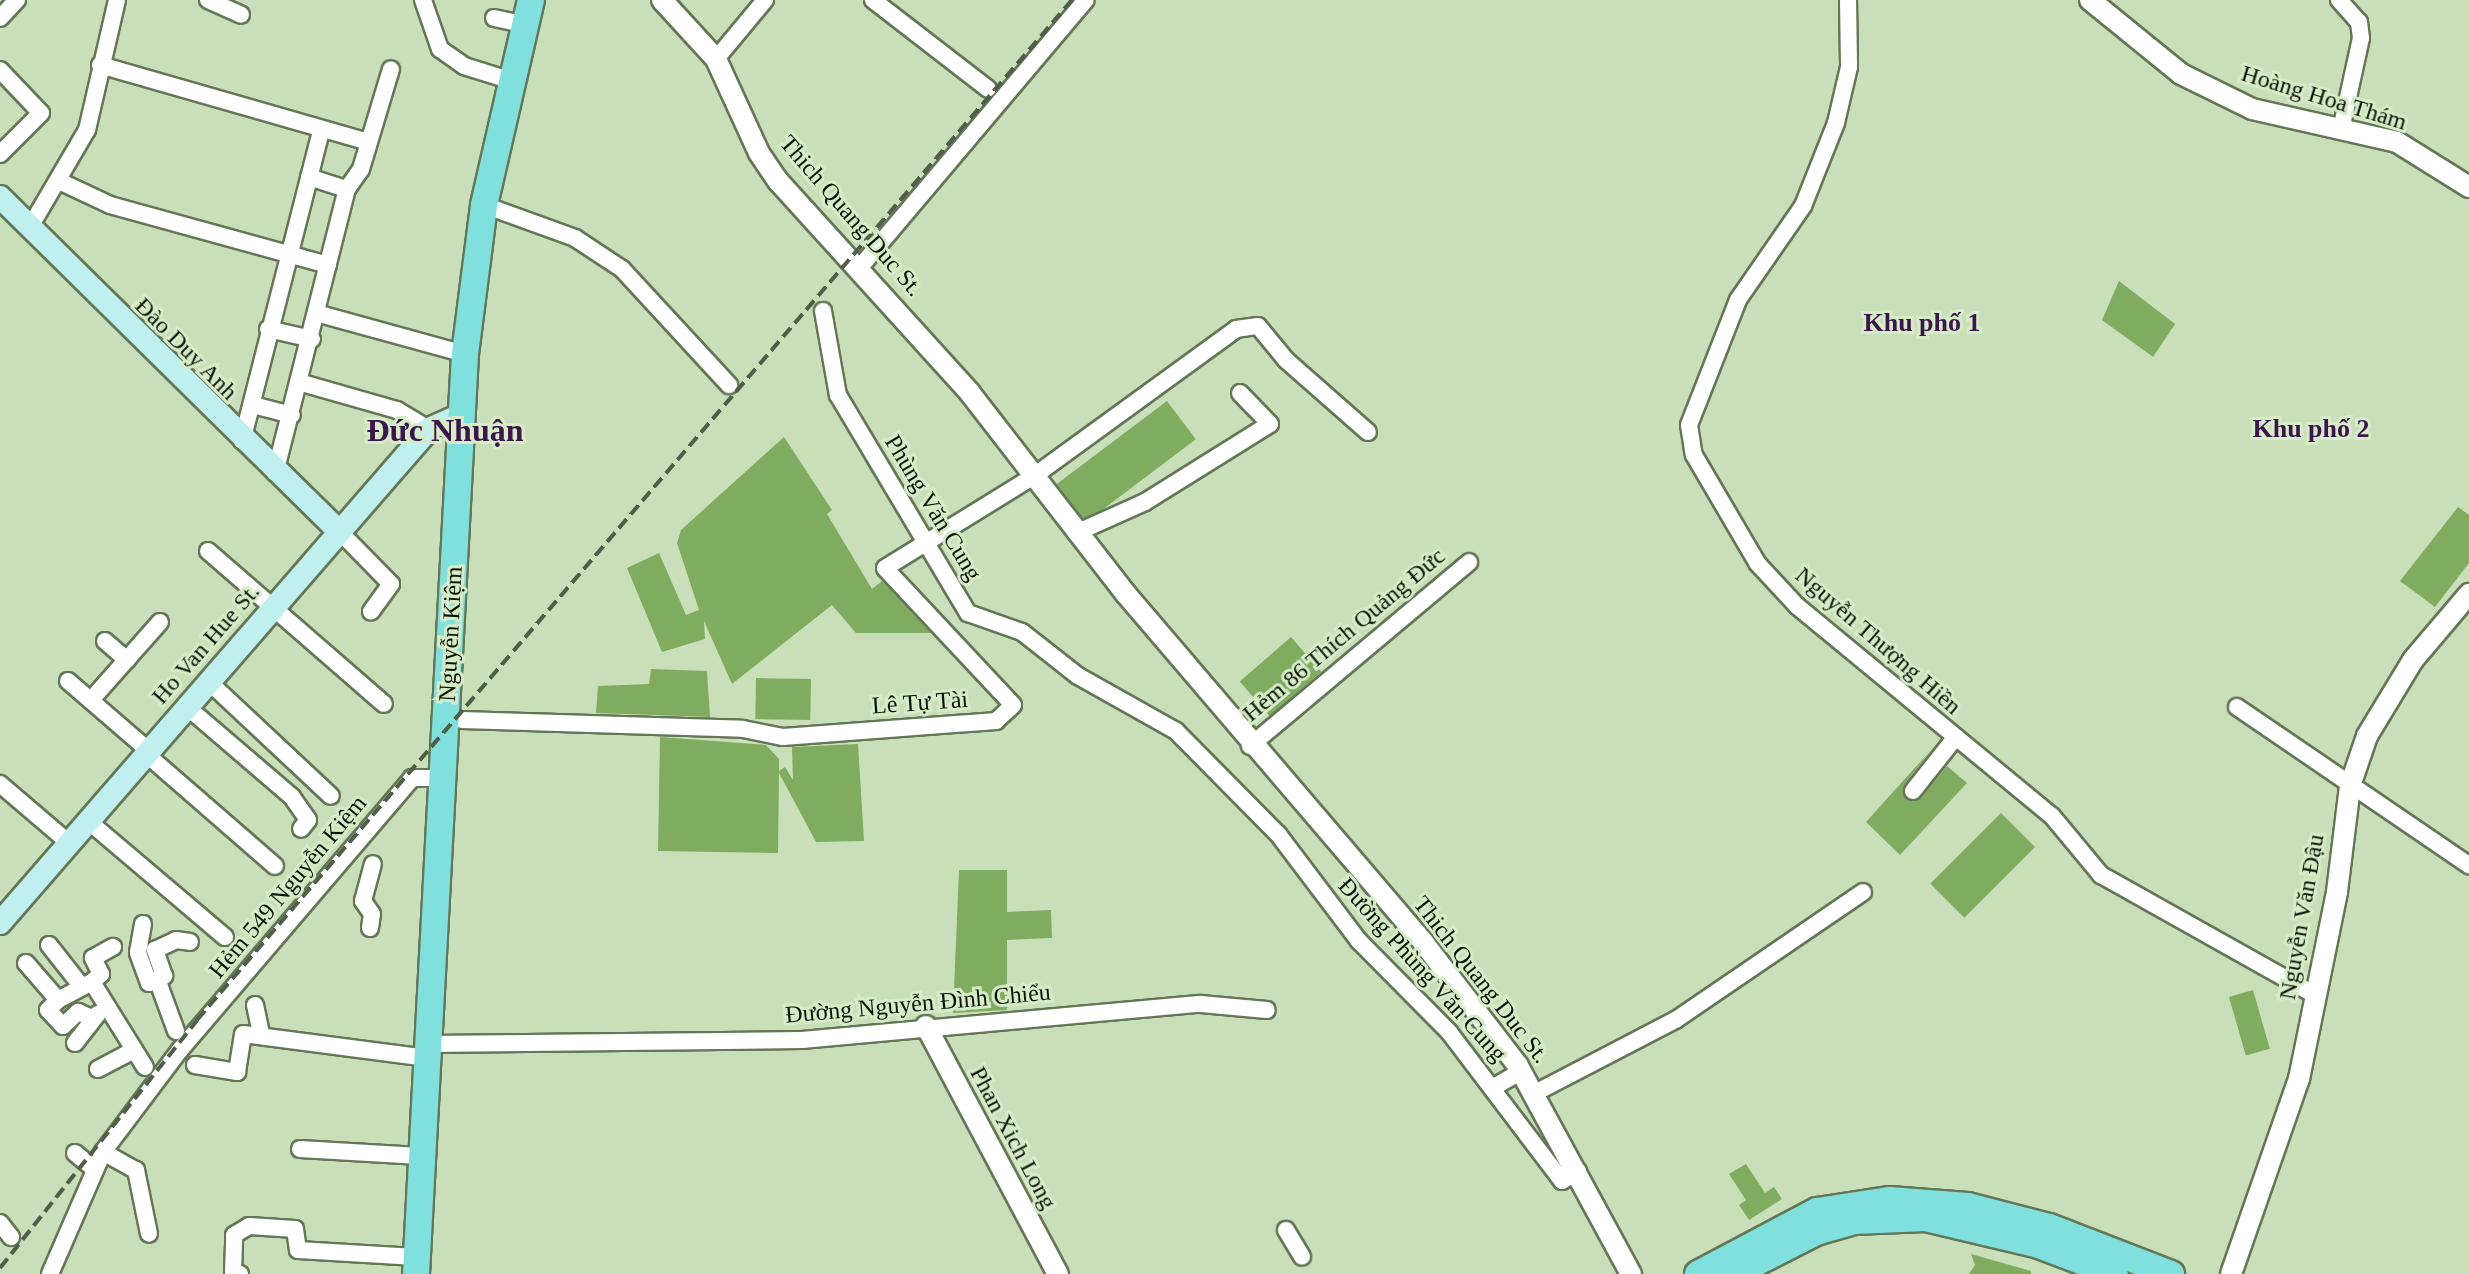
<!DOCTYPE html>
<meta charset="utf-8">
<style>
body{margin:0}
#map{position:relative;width:2469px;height:1274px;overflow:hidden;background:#c9dfba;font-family:Georgia,serif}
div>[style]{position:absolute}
.building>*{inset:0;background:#80ac5f;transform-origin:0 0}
.roads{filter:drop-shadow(2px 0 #637756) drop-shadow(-2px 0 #637756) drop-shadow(0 2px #637756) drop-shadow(0 -2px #637756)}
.minor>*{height:16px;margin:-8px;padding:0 8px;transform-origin:8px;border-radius:8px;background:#fff}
.tertiary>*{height:20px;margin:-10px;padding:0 10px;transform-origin:10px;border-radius:10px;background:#fff}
.secondary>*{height:22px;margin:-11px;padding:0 11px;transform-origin:11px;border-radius:11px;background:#bfefee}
.primary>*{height:26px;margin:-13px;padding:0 13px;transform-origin:13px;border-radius:13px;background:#7fe0de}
.rail>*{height:4px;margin-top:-2px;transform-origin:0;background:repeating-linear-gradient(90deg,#505d47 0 12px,transparent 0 18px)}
span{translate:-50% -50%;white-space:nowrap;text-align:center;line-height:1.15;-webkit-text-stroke:6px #d6ecc7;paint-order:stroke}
.street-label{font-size:24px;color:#0c1407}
.neighbourhood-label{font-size:26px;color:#3b164d;font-weight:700}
.district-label{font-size:32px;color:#3b164d;font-weight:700}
</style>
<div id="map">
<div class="building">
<div style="clip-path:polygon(2119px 281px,2175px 324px,2153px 357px,2102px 320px)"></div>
<div style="left:1167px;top:401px;width:48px;height:138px;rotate:53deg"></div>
<div style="clip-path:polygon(784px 437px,832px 510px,827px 514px,872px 589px,882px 581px,931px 633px,856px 633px,832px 605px,732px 684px,704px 621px,705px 639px,662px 652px,627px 568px,659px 553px,686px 615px,699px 610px,677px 543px,681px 530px)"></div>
<div style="clip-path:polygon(2458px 507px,2469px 515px,2469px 563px,2435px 607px,2400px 581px)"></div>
<div style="left:1291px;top:637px;width:46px;height:68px;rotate:49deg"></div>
<div style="clip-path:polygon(651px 669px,707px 671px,710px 717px,596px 713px,598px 686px,649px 684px)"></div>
<div style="left:811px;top:679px;width:41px;height:55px;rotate:91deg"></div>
<div style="clip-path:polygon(660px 737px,766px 745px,779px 759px,779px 771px,785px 767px,793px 780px,792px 747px,858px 744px,864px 841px,816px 842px,779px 773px,778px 853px,658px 851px)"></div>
<div style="clip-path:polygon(1930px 751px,1904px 785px,1906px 799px,1921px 798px,1947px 766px,1967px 783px,1900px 855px,1866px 822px)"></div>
<div style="left:2001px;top:813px;width:48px;height:100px;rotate:45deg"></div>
<div style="clip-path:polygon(959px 870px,1007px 870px,1007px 912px,1051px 910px,1052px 938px,1007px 940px,1007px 1010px,953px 1013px)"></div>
<div style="left:2253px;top:990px;width:61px;height:25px;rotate:74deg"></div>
<div style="clip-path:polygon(1746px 1164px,1765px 1193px,1774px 1187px,1782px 1199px,1749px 1220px,1739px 1205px,1746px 1200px,1729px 1174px)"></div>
<div style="clip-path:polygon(1971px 1254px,2031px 1271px,2031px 1274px,1969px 1274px,1975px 1265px)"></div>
</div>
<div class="roads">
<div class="minor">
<div style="left:208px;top:0;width:36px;rotate:24deg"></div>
<div style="left:423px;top:0;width:52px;rotate:70.9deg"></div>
<div style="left:440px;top:49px;width:29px;rotate:35deg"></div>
<div style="left:464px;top:66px;width:50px;rotate:17.4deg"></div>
<div style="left:873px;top:0;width:145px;rotate:37.7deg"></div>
<div style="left:1848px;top:0;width:67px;rotate:89.1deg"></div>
<div style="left:1849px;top:67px;width:57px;rotate:103.1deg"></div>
<div style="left:1836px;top:123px;width:89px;rotate:111.7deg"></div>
<div style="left:1803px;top:206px;width:114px;rotate:124.7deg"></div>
<div style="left:1738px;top:300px;width:134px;rotate:111.4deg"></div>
<div style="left:1689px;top:425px;width:30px;rotate:81deg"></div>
<div style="left:1694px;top:455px;width:126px;rotate:59.6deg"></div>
<div style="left:1758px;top:564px;width:57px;rotate:47.1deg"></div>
<div style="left:1797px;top:606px;width:330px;rotate:39.5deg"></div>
<div style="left:2052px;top:816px;width:77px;rotate:50.3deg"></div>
<div style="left:2101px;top:875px;width:245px;rotate:29.3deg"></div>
<div style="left:2339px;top:0;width:30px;rotate:48deg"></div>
<div style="left:2359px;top:22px;width:16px;rotate:83deg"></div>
<div style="left:2361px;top:38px;width:94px;rotate:102.3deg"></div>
<div style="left:0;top:18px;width:25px;rotate:-47deg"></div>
<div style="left:494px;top:18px;width:33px;rotate:12deg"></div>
<div style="left:716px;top:59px;width:77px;rotate:-50.3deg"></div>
<div style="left:100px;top:65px;width:279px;rotate:16deg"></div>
<div style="left:0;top:70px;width:59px;rotate:46.4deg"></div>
<div style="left:41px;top:113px;width:58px;rotate:135deg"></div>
<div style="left:309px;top:177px;width:40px;rotate:18deg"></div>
<div style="left:59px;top:181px;width:56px;rotate:25.2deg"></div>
<div style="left:110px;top:205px;width:226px;rotate:15.4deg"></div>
<div style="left:484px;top:205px;width:97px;rotate:19.9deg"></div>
<div style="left:575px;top:238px;width:56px;rotate:33.4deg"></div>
<div style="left:622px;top:269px;width:158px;rotate:47.3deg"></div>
<div style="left:30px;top:227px;width:113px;rotate:-59.6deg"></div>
<div style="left:87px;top:130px;width:133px;rotate:-77deg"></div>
<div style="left:861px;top:266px;width:348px;rotate:-49.8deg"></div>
<div style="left:823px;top:311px;width:85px;rotate:79.9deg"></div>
<div style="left:838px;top:395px;width:254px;rotate:59.2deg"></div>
<div style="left:968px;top:613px;width:57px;rotate:19.4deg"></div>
<div style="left:1022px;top:632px;width:71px;rotate:38.2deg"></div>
<div style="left:1078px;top:676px;width:112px;rotate:29.3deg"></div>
<div style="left:1176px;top:731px;width:145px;rotate:45.3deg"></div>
<div style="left:1278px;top:834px;width:134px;rotate:52.9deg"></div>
<div style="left:1359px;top:941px;width:128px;rotate:45.3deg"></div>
<div style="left:1449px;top:1032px;width:187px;rotate:52.8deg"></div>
<div style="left:1562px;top:1181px;width:19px;rotate:-32deg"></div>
<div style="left:316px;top:313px;width:155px;rotate:15.4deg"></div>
<div style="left:268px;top:329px;width:45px;rotate:12.8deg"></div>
<div style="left:302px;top:383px;width:99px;rotate:15.9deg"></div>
<div style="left:397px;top:410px;width:37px;rotate:31deg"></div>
<div style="left:253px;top:405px;width:40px;rotate:14.4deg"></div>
<div style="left:242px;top:441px;width:321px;rotate:-75.7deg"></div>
<div style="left:275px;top:473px;width:293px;rotate:-75.8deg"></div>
<div style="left:347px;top:189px;width:24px;rotate:-55deg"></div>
<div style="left:361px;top:169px;width:104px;rotate:-73.3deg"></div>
<div style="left:340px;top:532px;width:73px;rotate:45.6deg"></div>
<div style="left:391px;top:584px;width:34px;rotate:126deg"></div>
<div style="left:1076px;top:533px;width:76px;rotate:-24.2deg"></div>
<div style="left:1145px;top:502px;width:147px;rotate:-32deg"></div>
<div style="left:1270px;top:424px;width:43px;rotate:-134.1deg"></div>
<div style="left:208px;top:551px;width:233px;rotate:41deg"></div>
<div style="left:105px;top:641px;width:29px;rotate:41deg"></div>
<div style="left:68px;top:681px;width:106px;rotate:40.8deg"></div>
<div style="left:208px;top:681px;width:168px;rotate:43.1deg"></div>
<div style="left:91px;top:700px;width:104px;rotate:-48.5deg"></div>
<div style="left:186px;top:706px;width:140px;rotate:40.6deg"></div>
<div style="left:292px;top:797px;width:28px;rotate:55deg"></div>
<div style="left:308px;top:820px;width:11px;rotate:128deg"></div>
<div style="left:2237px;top:707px;width:281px;rotate:34.3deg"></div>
<div style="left:462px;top:720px;width:281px;rotate:1.8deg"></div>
<div style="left:743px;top:729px;width:41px;rotate:11.3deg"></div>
<div style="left:783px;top:737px;width:214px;rotate:-4.3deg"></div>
<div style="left:996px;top:721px;width:23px;rotate:-43deg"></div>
<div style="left:1013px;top:705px;width:187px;rotate:-133.1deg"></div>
<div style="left:885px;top:568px;width:175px;rotate:-31.7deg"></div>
<div style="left:1034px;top:476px;width:250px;rotate:-36deg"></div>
<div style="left:1236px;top:329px;width:22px;rotate:-8deg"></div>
<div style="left:1258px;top:326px;width:44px;rotate:50.5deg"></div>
<div style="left:1286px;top:360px;width:109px;rotate:41.3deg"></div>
<div style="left:1250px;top:746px;width:286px;rotate:-40deg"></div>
<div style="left:145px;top:753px;width:172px;rotate:41deg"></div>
<div style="left:0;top:784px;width:89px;rotate:40.5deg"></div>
<div style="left:1913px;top:791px;width:68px;rotate:-51.6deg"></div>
<div style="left:87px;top:820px;width:181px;rotate:40.3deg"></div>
<div style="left:143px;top:924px;width:29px;rotate:100deg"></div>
<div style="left:138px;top:953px;width:32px;rotate:70deg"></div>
<div style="left:149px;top:983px;width:9px;rotate:-27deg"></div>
<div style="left:370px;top:928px;width:14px;rotate:-82deg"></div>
<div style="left:372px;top:914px;width:16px;rotate:-125deg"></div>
<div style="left:363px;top:901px;width:38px;rotate:-75deg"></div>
<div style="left:49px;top:945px;width:53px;rotate:51.8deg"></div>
<div style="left:82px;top:987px;width:11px;rotate:-27deg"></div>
<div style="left:92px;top:982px;width:100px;rotate:58.1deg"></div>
<div style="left:26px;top:963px;width:49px;rotate:49.1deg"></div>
<div style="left:58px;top:1000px;width:27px;rotate:-28deg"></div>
<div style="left:92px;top:982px;width:12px;rotate:-42deg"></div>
<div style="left:101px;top:974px;width:18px;rotate:-117deg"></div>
<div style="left:93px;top:958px;width:23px;rotate:-29deg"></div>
<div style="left:58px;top:1000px;width:14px;rotate:135deg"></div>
<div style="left:48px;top:1010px;width:22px;rotate:47deg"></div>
<div style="left:63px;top:1026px;width:21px;rotate:-43deg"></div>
<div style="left:78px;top:1012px;width:15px;rotate:23deg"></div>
<div style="left:255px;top:1005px;width:30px;rotate:78deg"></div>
<div style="left:176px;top:1031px;width:55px;rotate:-110.1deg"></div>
<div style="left:157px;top:979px;width:8px;rotate:-23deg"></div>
<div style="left:164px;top:976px;width:28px;rotate:-109deg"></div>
<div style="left:155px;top:950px;width:23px;rotate:-25deg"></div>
<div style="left:176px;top:940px;width:14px;rotate:8deg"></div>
<div style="left:75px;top:1043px;width:37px;rotate:-52deg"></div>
<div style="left:428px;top:1044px;width:374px;rotate:-0.6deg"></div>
<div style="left:802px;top:1040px;width:401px;rotate:-5.2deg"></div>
<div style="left:1201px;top:1004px;width:66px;rotate:5.2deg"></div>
<div style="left:195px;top:1065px;width:43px;rotate:9.5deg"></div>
<div style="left:237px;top:1072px;width:38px;rotate:-81deg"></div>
<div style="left:243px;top:1034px;width:186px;rotate:7.4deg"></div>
<div style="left:98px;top:1069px;width:41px;rotate:-27.8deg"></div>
<div style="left:1494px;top:1087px;width:32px;rotate:-30deg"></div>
<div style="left:1535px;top:1093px;width:160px;rotate:-27.5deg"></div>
<div style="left:1677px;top:1019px;width:225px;rotate:-34.3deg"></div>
<div style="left:300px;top:1149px;width:120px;rotate:3.3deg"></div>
<div style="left:103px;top:1152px;width:38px;rotate:29deg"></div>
<div style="left:136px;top:1170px;width:65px;rotate:78.5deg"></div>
<div style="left:75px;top:1153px;width:26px;rotate:40deg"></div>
<div style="left:0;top:1223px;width:18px;rotate:52deg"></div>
<div style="left:1286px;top:1230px;width:31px;rotate:59deg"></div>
<div style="left:50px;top:1274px;width:133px;rotate:-66.5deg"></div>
<div style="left:103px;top:1152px;width:128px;rotate:-53deg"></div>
<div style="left:180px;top:1050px;width:358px;rotate:-49.5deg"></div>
<div style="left:412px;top:778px;width:32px"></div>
<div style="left:240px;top:1274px;width:7px;rotate:-164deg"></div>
<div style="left:233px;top:1272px;width:37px;rotate:-88deg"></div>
<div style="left:234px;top:1235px;width:17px;rotate:-31deg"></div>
<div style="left:249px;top:1226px;width:46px;rotate:3.7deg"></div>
<div style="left:295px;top:1229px;width:21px;rotate:82deg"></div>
<div style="left:298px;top:1250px;width:118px;rotate:3.4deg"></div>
</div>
<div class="tertiary">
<div style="left:662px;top:0;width:80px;rotate:47.5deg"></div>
<div style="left:716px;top:59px;width:103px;rotate:65.4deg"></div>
<div style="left:759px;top:153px;width:34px;rotate:56deg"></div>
<div style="left:778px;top:181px;width:286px;rotate:47.8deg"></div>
<div style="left:970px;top:393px;width:254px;rotate:52.2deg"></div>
<div style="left:1126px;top:594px;width:458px;rotate:49.5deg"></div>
<div style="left:1423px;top:942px;width:156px;rotate:52.5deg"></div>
<div style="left:1518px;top:1066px;width:237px;rotate:61.5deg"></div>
<div style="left:2090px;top:0;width:117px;rotate:39.1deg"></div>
<div style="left:2181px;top:74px;width:79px;rotate:26.2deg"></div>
<div style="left:2252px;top:109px;width:149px;rotate:12.8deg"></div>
<div style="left:2397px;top:142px;width:85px;rotate:32deg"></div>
<div style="left:926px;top:1026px;width:281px;rotate:62deg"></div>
<div style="left:2231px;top:1274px;width:207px;rotate:-70.8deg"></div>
<div style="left:2299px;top:1079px;width:191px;rotate:-78.5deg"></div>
<div style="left:2337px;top:892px;width:107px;rotate:-83deg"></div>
<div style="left:2350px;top:786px;width:53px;rotate:-71.2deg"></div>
<div style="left:2367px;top:736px;width:89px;rotate:-58.8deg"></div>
<div style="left:2413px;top:660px;width:87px;rotate:-49.7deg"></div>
</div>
<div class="secondary">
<div style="left:0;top:197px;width:477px;rotate:44.6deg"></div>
<div style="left:0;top:923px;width:654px;rotate:-49.03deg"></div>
<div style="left:429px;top:429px;width:36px;rotate:-24deg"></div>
</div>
<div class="primary">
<div style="left:416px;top:1274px;width:921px;rotate:-86.95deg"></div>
<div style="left:465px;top:354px;width:150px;rotate:-82.7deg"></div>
<div style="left:484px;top:205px;width:210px;rotate:-77.1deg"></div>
<div style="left:1698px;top:1274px;width:135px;rotate:-27.9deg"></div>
<div style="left:1817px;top:1211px;width:74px;rotate:-8.6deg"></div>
<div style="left:1890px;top:1200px;width:78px;rotate:4.4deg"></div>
<div style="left:1968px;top:1206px;width:84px;rotate:14.5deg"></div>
<div style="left:2049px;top:1227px;width:131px;rotate:21.1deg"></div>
<div style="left:1734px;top:1274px;width:92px;rotate:-27.1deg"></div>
<div style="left:1816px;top:1232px;width:40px;rotate:-16deg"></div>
<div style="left:1854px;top:1221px;width:72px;rotate:-2.4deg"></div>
<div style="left:1926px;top:1218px;width:116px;rotate:13.4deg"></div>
<div style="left:2039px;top:1245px;width:81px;rotate:20.9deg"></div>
</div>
</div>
<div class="rail">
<div style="left:0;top:1268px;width:317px;rotate:-51.5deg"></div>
<div style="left:197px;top:1020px;width:1344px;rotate:-49.38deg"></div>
</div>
<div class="street-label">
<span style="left:2324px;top:98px;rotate:17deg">Hoàng Hoa Thám</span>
<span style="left:851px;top:216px;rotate:49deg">Thich Quang Duc St.</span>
<span style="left:186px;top:349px;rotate:45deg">Đào Duy Anh</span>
<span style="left:933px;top:508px;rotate:59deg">Phùng Văn Cung</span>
<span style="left:451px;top:634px;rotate:-87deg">Nguyễn Kiệm</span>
<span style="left:1344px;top:635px;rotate:-40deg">Hẻm 86 Thích Quảng Đức</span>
<span style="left:1878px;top:641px;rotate:41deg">Nguyễn Thượng Hiền</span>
<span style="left:206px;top:644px;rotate:-49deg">Ho Van Hue St.</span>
<span style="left:920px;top:703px;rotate:-4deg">Lê Tự Tài</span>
<span style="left:288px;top:887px;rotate:-50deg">Hẻm 549 Nguyễn Kiệm</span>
<span style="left:2302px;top:917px;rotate:-80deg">Nguyễn Văn Đậu</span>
<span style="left:1422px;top:970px;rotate:48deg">Đường Phùng Văn Cung</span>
<span style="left:1481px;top:980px;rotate:52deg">Thich Quang Duc St.</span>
<span style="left:918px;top:1004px;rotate:-5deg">Đường Nguyễn Đình Chiểu</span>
<span style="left:1013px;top:1138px;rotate:62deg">Phan Xich Long</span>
</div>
<div class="neighbourhood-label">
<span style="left:1922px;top:323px">Khu phố 1</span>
<span style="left:2311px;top:429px">Khu phố 2</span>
</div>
<div class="district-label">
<span style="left:445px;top:430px">Đức Nhuận</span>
</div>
</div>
